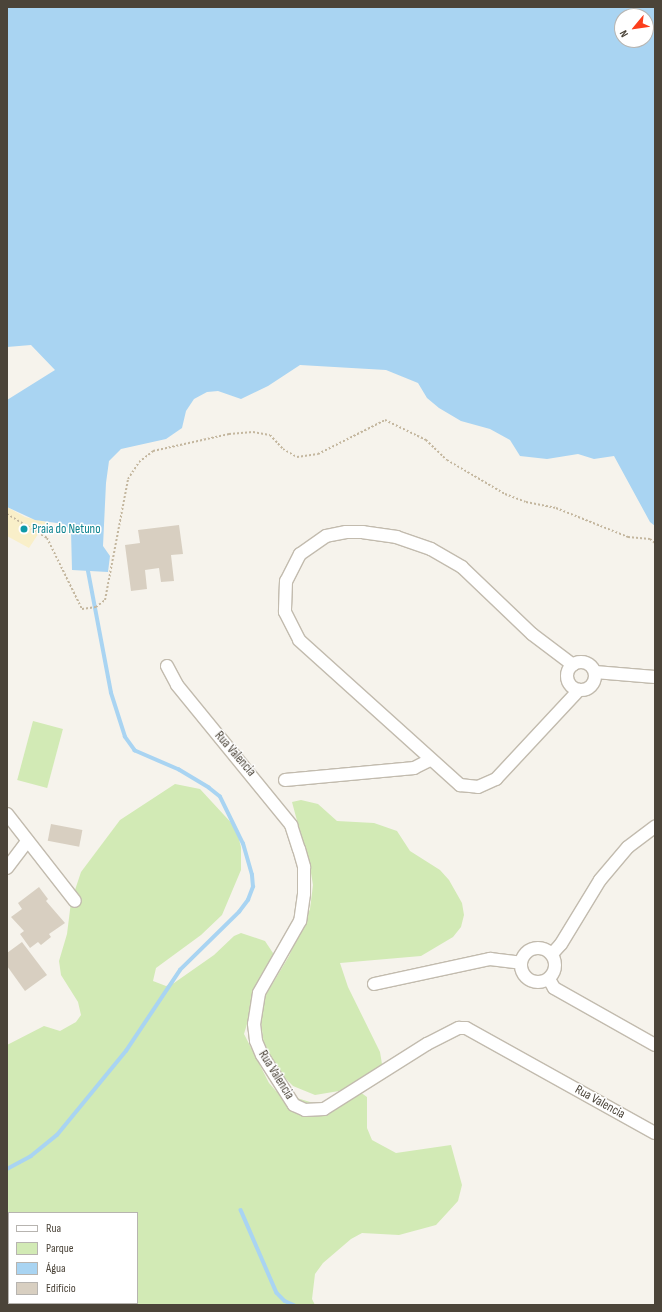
<!DOCTYPE html>
<meta charset="utf-8">
<style>
body{margin:0}
#map{position:relative;width:662px;height:1312px;overflow:hidden;background:#f6f3ec;font-family:"Sofia Sans Condensed",sans-serif}
div>[style]{position:absolute}
.green>*{inset:0;background:#d2eab5;transform-origin:0 0}
.sand>*{inset:0;background:#f9efc9}
.water>*{inset:0;background:#a9d4f2}
.stream>*{height:3.5px;margin:-1.75px;padding:0 1.75px;transform-origin:1.75px;border-radius:1.75px;background:#a9d4f2}
.building>*{inset:0;background:#d8cfc1;transform-origin:0 0}
.path>*{height:2px;margin-top:-1px;transform-origin:0;background:repeating-linear-gradient(90deg,#c4b79f 0 2px,transparent 0 4px)}
.roads{filter:drop-shadow(1px 0 #c2bbae) drop-shadow(-1px 0 #c2bbae) drop-shadow(0 1px #c2bbae) drop-shadow(0 -1px #c2bbae)}
.minor>*{height:12px;margin:-6px;padding:0 6px;transform-origin:6px;border-radius:6px;background:#fff}
.minor>.ring{margin:-6px;padding:0;box-sizing:content-box;background:none;border:12px solid #fff;border-radius:50%}
.dots>*{width:11px;height:11px;translate:-50% -50%;box-sizing:border-box;border:2px solid #fff;border-radius:50%}
span{translate:-50% -50%;white-space:nowrap;text-align:center;line-height:1.15;-webkit-text-stroke:3px #fff;paint-order:stroke}
.culture-label{font-size:13px;color:#0d838f}
.left{translate:0 -50%;text-align:left}
.street-label{font-size:13px;color:#4b4439}
.frame{position:absolute;inset:0;border:8px solid #4b4439;pointer-events:none}
.legend{position:absolute;left:8px;top:1212px;width:130px;height:92px;box-sizing:border-box;background:#fff;border:1px solid #b7b4b0;margin:0;padding:5px 7px;list-style:none;font-size:12px;color:#4b4439}
.legend li{display:flex;align-items:center;gap:8px;height:20px}
.legend b{width:20px;border:1px solid #b7b4b0}
.north{position:absolute;left:614px;top:8px;width:40px;height:40px;box-sizing:border-box;background:#fff;border:1px solid #b7b4b0;border-radius:50%;rotate:241deg;font-size:11px;font-weight:700;line-height:16px;text-align:center;color:#4b4439}
.north::after{content:'';display:block;margin:auto;width:14px;height:18px;background:#fc3f1d;clip-path:polygon(50% 0,100% 100%,50% 72%,0 100%)}
</style>
<div id="map">
<div class="green">
<div style="left:33px;top:721px;width:31px;height:61px;rotate:15deg"></div>
<div style="clip-path:polygon(evenodd,175px 784px,200px 789px,236px 828px,241px 847px,241px 870px,222px 915px,201px 935px,156px 968px,153px 981px,166px 986px,174px 983px,214px 955px,234px 936px,241px 933px,265px 941px,277px 959px,262px 974px,244px 1034px,269px 1083px,276px 1091px,287px 1095px,320px 1105px,341px 1093px,360px 1092px,367px 1097px,367px 1128px,372px 1140px,396px 1153px,451px 1145px,462px 1185px,458px 1201px,436px 1225px,399px 1235px,362px 1233px,351px 1239px,323px 1263px,315px 1274px,312px 1299px,315px 1305px,7px 1305px,7px 1045px,44px 1026px,60px 1031px,76px 1022px,81px 1015px,78px 1002px,61px 975px,59px 961px,67px 934px,71px 902px,81px 872px,120px 820px,175px 784px,9px 1213px,137px 1213px,137px 1303px,9px 1303px,9px 1213px)"></div>
<div style="clip-path:polygon(301px 800px,318px 804px,337px 821px,374px 823px,397px 831px,410px 851px,440px 870px,449px 880px,462px 903px,464px 915px,461px 927px,453px 937px,421px 956px,340px 963px,348px 987px,380px 1052px,382px 1064px,371px 1075px,339px 1091px,315px 1095px,293px 1086px,276px 1069px,264px 1046px,261px 1022px,264px 998px,289px 956px,310px 909px,313px 885px,311px 873px,292px 802px)"></div>
</div>
<div class="sand">
<div style="clip-path:polygon(7px 507px,25px 517px,46px 522px,29px 548px,7px 536px)"></div>
</div>
<div class="water">
<div style="clip-path:polygon(evenodd,7px 7px,655px 7px,655px 526px,650px 522px,614px 456px,594px 459px,578px 454px,547px 459px,520px 456px,510px 440px,490px 429px,461px 421px,439px 408px,427px 398px,418px 383px,386px 370px,300px 365px,268px 386px,241px 399px,218px 391px,207px 392px,194px 399px,186px 411px,182px 428px,166px 439px,121px 449px,109px 461px,106px 483px,103px 546px,110px 556px,108px 572px,72px 570px,71px 531px,64px 524px,35px 520px,7px 507px,7px 400px,55px 370px,31px 345px,7px 347px,7px 7px,622px 16px,646px 16px,646px 40px,622px 40px,622px 16px)"></div>
</div>
<div class="stream">
<div style="left:7px;top:1169px;width:27px;rotate:-28deg"></div>
<div style="left:31px;top:1156px;width:33px;rotate:-39deg"></div>
<div style="left:57px;top:1135px;width:109px;rotate:-50.6deg"></div>
<div style="left:126px;top:1051px;width:97px;rotate:-56.3deg"></div>
<div style="left:180px;top:970px;width:83px;rotate:-44.5deg"></div>
<div style="left:239px;top:912px;width:15px;rotate:-53deg"></div>
<div style="left:248px;top:900px;width:14px;rotate:-69deg"></div>
<div style="left:253px;top:887px;width:12px;rotate:-95deg"></div>
<div style="left:252px;top:875px;width:32px;rotate:-106deg"></div>
<div style="left:243px;top:844px;width:52px;rotate:-116.1deg"></div>
<div style="left:220px;top:797px;width:14px;rotate:-141deg"></div>
<div style="left:209px;top:788px;width:35px;rotate:-149deg"></div>
<div style="left:179px;top:770px;width:48px;rotate:-156.6deg"></div>
<div style="left:135px;top:751px;width:17px;rotate:-126deg"></div>
<div style="left:125px;top:737px;width:46px;rotate:-107.7deg"></div>
<div style="left:111px;top:693px;width:124px;rotate:-100.7deg"></div>
<div style="left:241px;top:1210px;width:90px;rotate:66.6deg"></div>
<div style="left:277px;top:1293px;width:11px;rotate:45deg"></div>
<div style="left:285px;top:1301px;width:10px;rotate:24deg"></div>
</div>
<div class="building">
<div style="clip-path:polygon(179px 525px,183px 554px,171px 555px,174px 581px,161px 582px,159px 568px,145px 570px,147px 589px,131px 591px,125px 545px,140px 543px,138px 530px)"></div>
<div style="left:51px;top:824px;width:32px;height:17px;rotate:11deg"></div>
<div style="clip-path:polygon(39px 887px,48px 899px,46px 901px,65px 923px,49px 934px,51px 937px,41px 945px,38px 942px,30px 948px,20px 934px,24px 931px,11px 917px,22px 909px,18px 903px)"></div>
<div style="clip-path:polygon(22px 942px,47px 975px,25px 991px,7px 966px,7px 953px)"></div>
</div>
<div class="path">
<div style="left:7px;top:514px;width:47px;rotate:31deg"></div>
<div style="left:47px;top:538px;width:79px;rotate:63.8deg"></div>
<div style="left:82px;top:609px;width:14px;rotate:-8deg"></div>
<div style="left:96px;top:607px;width:11px;rotate:-38deg"></div>
<div style="left:105px;top:600px;width:123px;rotate:-79.2deg"></div>
<div style="left:128px;top:479px;width:20px;rotate:-57deg"></div>
<div style="left:139px;top:462px;width:18px;rotate:-38deg"></div>
<div style="left:153px;top:451px;width:78px;rotate:-12.6deg"></div>
<div style="left:229px;top:434px;width:24px;rotate:-5deg"></div>
<div style="left:253px;top:432px;width:17px;rotate:10deg"></div>
<div style="left:270px;top:435px;width:19px;rotate:47deg"></div>
<div style="left:283px;top:449px;width:16px;rotate:30deg"></div>
<div style="left:297px;top:457px;width:21px;rotate:-8deg"></div>
<div style="left:318px;top:454px;width:75px;rotate:-26.9deg"></div>
<div style="left:385px;top:420px;width:46px;rotate:26deg"></div>
<div style="left:426px;top:440px;width:29px;rotate:44deg"></div>
<div style="left:447px;top:460px;width:67px;rotate:30.4deg"></div>
<div style="left:505px;top:494px;width:22px;rotate:21deg"></div>
<div style="left:526px;top:502px;width:31px;rotate:11deg"></div>
<div style="left:556px;top:508px;width:78px;rotate:21.9deg"></div>
<div style="left:628px;top:537px;width:22px;rotate:5deg"></div>
<div style="left:650px;top:539px;width:6px;rotate:39deg"></div>
</div>
<div class="roads">
<div class="minor">
<div class="ring" style="left:567px;top:662px;width:16px;height:16px"></div>
<div style="left:573px;top:665px;width:51px;rotate:-142.9deg"></div>
<div style="left:532px;top:634px;width:97px;rotate:-136.3deg"></div>
<div style="left:462px;top:567px;width:36px;rotate:-150deg"></div>
<div style="left:431px;top:549px;width:36px;rotate:-161deg"></div>
<div style="left:397px;top:537px;width:34px;rotate:-172deg"></div>
<div style="left:363px;top:532px;width:17px;rotate:180deg"></div>
<div style="left:346px;top:532px;width:20px;rotate:169deg"></div>
<div style="left:326px;top:536px;width:32px;rotate:145deg"></div>
<div style="left:300px;top:554px;width:30px;rotate:117deg"></div>
<div style="left:286px;top:581px;width:31px;rotate:92deg"></div>
<div style="left:285px;top:612px;width:31px;rotate:63deg"></div>
<div style="left:299px;top:640px;width:217px;rotate:42deg"></div>
<div style="left:460px;top:785px;width:18px;rotate:6deg"></div>
<div style="left:478px;top:787px;width:20px;rotate:-24deg"></div>
<div style="left:496px;top:779px;width:122px;rotate:-47deg"></div>
<div style="left:167px;top:666px;width:21px;rotate:62deg"></div>
<div style="left:177px;top:685px;width:181px;rotate:50.8deg"></div>
<div style="left:291px;top:825px;width:25px;rotate:72deg"></div>
<div style="left:299px;top:849px;width:19px;rotate:74deg"></div>
<div style="left:304px;top:867px;width:27px;rotate:90deg"></div>
<div style="left:304px;top:894px;width:27px;rotate:98deg"></div>
<div style="left:300px;top:921px;width:83px;rotate:119.7deg"></div>
<div style="left:259px;top:993px;width:31px;rotate:99deg"></div>
<div style="left:254px;top:1024px;width:17px;rotate:83deg"></div>
<div style="left:256px;top:1041px;width:15px;rotate:67deg"></div>
<div style="left:262px;top:1055px;width:59px;rotate:57.4deg"></div>
<div style="left:294px;top:1105px;width:12px;rotate:24deg"></div>
<div style="left:305px;top:1110px;width:19px;rotate:-3deg"></div>
<div style="left:324px;top:1109px;width:122px;rotate:-32.3deg"></div>
<div style="left:427px;top:1044px;width:36px;rotate:-27deg"></div>
<div style="left:459px;top:1028px;width:7px"></div>
<div style="left:466px;top:1028px;width:216px;rotate:29.1deg"></div>
<div style="left:595px;top:672px;width:60px;rotate:4.8deg"></div>
<div style="left:285px;top:780px;width:130px;rotate:-5.3deg"></div>
<div style="left:414px;top:768px;width:18px;rotate:-27deg"></div>
<div style="left:7px;top:814px;width:110px;rotate:52deg"></div>
<div style="left:7px;top:868px;width:34px;rotate:-53deg"></div>
<div class="ring" style="left:521px;top:948px;width:22px;height:22px"></div>
<div style="left:552px;top:954px;width:13px;rotate:-48deg"></div>
<div style="left:561px;top:944px;width:75px;rotate:-58.6deg"></div>
<div style="left:600px;top:880px;width:43px;rotate:-49.7deg"></div>
<div style="left:628px;top:847px;width:34px;rotate:-37deg"></div>
<div style="left:549px;top:979px;width:10px;rotate:61deg"></div>
<div style="left:554px;top:988px;width:116px;rotate:29.4deg"></div>
<div style="left:374px;top:984px;width:119px;rotate:-12.2deg"></div>
<div style="left:490px;top:959px;width:31px;rotate:7deg"></div>
<div style="left:7px;top:1266px;width:2px;rotate:27deg"></div>
<div style="left:95px;top:1303px;width:3px;rotate:45deg"></div>
</div>
</div>
<div class="dots">
<div style="left:24px;top:529px;background:#0f9aa8"></div>
</div>
<div class="culture-label">
<span class="left" style="left:32px;top:529px">Praia do Netuno</span>
</div>
<div class="street-label">
<span style="left:235px;top:754px;rotate:49deg">Rua Valencia</span>
<span style="left:276px;top:1075px;rotate:58deg">Rua Valencia</span>
<span style="left:600px;top:1102px;rotate:29deg">Rua Valencia</span>
</div>
<div class="frame"></div>
<ul class="legend">
<li><b style="height:5px;background:#fff"></b>Rua</li>
<li><b style="height:11px;background:#d2eab5"></b>Parque</li>
<li><b style="height:11px;background:#a9d4f2"></b>Água</li>
<li><b style="height:11px;background:#d8cfc1"></b>Edifício</li>
</ul>
<div class="north">N</div>
</div>
